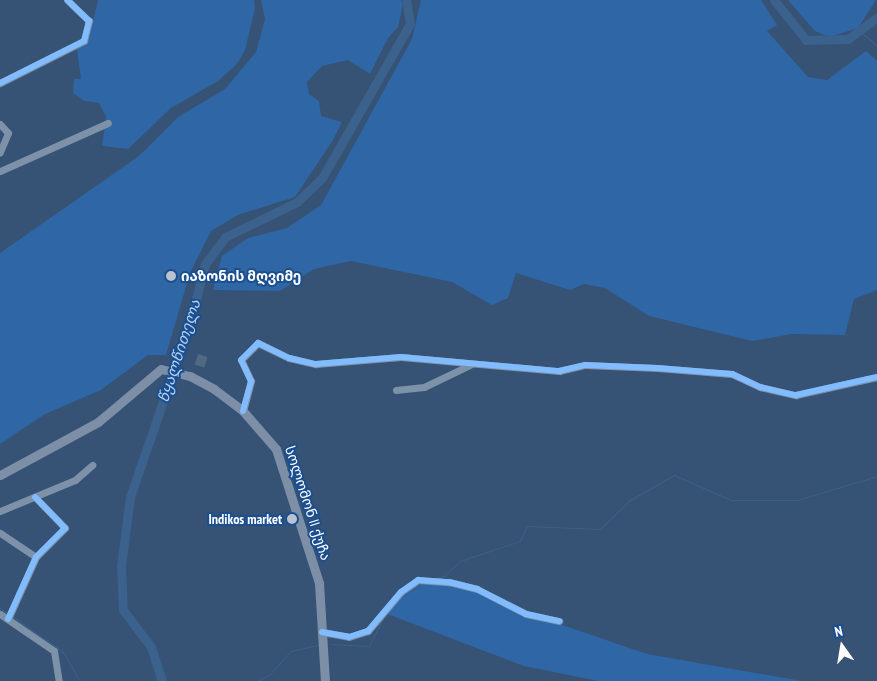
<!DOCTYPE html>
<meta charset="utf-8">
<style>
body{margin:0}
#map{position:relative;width:877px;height:681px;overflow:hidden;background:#365274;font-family:"PT Sans Narrow","Noto Sans Georgian",sans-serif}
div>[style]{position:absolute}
.green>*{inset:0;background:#2f66a5}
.stream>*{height:1px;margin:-0.5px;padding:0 0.5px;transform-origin:0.5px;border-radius:0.5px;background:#3b618d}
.river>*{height:9px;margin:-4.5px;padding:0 4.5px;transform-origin:4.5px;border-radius:4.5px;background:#3b618d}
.building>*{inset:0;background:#526984;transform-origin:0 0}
.minor>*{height:7px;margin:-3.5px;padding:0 3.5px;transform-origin:3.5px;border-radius:3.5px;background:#7d92a8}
.major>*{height:9px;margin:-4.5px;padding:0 4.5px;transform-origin:4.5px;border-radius:4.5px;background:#7d8ea7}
.cycleway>*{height:6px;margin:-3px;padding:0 3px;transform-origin:3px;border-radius:3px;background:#80bcff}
.dots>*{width:14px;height:14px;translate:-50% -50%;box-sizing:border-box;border:2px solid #1b4f8f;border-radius:50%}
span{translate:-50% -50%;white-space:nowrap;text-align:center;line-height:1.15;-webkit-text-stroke:4px #1b4f8f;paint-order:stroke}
.poi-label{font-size:14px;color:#fff;font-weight:700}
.left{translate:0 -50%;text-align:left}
.right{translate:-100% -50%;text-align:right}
.street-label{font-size:14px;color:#fff}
.water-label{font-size:15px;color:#b5d3f5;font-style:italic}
.north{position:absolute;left:817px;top:621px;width:50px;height:50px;-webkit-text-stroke:4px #1b4f8f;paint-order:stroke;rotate:347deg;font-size:14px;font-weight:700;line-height:20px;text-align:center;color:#fff}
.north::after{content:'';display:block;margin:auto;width:18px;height:22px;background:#fff;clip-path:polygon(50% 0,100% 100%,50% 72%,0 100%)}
</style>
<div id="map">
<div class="green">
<div style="clip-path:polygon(98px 0,254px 0,255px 9px,245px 50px,237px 64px,218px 81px,171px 108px,128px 149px,102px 146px,106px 117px,99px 103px,84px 101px,73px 93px,74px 79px,81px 79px,77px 50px,89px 37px)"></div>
<div style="clip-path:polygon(261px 0,401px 0,403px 4px,398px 27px,388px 38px,370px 74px,348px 60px,322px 66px,307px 82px,309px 94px,319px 101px,321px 116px,342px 122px,333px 140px,295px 197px,238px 215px,211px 231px,190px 273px,166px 355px,148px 355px,101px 390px,45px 414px,0 444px,0 253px,139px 156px,178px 117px,225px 89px,256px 52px,265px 19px)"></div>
<div style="clip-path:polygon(421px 0,761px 0,777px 25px,767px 31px,808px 77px,827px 80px,866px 51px,877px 61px,877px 290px,854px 299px,845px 335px,792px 334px,752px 341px,649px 316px,605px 288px,584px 284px,570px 290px,516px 273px,508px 298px,492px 305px,452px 282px,351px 261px,314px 269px,280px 291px,213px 290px,222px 256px,248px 238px,287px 228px,321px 205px,412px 39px)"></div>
<div style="clip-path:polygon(788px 0,876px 0,858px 28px,829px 37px,815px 31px)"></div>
<div style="clip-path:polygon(448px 580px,510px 607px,647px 654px,802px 681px,598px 681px,524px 666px,382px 612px,416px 583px)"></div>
</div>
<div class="stream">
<div style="left:861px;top:32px;width:21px;rotate:41deg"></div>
<div style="left:435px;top:578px;width:9px;rotate:-13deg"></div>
<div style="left:444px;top:576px;width:22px;rotate:-43deg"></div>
<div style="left:460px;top:561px;width:63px;rotate:-18.4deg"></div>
<div style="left:520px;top:541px;width:17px;rotate:-65deg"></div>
<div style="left:527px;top:526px;width:73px;rotate:2.4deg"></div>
<div style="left:600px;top:529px;width:42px;rotate:-44deg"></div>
<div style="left:630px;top:500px;width:51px;rotate:-29.6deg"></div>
<div style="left:674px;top:475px;width:62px;rotate:23.7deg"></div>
<div style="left:731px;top:500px;width:66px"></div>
<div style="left:797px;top:500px;width:84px;rotate:-16.7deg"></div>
<div style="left:402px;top:596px;width:24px;rotate:-30deg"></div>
<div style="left:0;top:608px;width:9px;rotate:36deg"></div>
<div style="left:13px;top:617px;width:61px;rotate:35deg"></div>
<div style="left:63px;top:652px;width:34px;rotate:60deg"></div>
<div style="left:331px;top:644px;width:38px;rotate:3deg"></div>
<div style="left:369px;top:646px;width:31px;rotate:-63deg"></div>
<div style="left:257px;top:681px;width:15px;rotate:-28deg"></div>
<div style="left:270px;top:674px;width:31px;rotate:-48deg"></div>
<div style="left:291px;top:651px;width:28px;rotate:-13deg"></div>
</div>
<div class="river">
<div style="left:774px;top:0;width:51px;rotate:51.3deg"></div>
<div style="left:806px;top:40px;width:42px;rotate:-1.4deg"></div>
<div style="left:848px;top:39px;width:36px;rotate:-37deg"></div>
<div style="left:162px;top:681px;width:36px;rotate:-108deg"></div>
<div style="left:151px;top:647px;width:46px;rotate:-127.1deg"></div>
<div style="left:123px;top:610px;width:44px;rotate:-92.6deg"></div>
<div style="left:121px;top:566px;width:70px;rotate:-82.6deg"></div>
<div style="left:130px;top:497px;width:181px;rotate:-71deg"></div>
<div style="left:189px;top:326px;width:64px;rotate:-75.5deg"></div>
<div style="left:205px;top:264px;width:34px;rotate:-53deg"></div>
<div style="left:225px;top:237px;width:80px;rotate:-25.9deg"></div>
<div style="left:297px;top:202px;width:35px;rotate:-44deg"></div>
<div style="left:322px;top:178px;width:177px;rotate:-60.3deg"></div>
<div style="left:410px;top:24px;width:24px;rotate:-99deg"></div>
</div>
<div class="building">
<div style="left:198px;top:354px;width:10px;height:11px;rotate:17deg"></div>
</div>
<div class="minor">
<div style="left:0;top:83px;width:94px;rotate:-26.6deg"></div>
<div style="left:84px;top:41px;width:21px;rotate:-76deg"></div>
<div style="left:89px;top:21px;width:30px;rotate:-136deg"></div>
<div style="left:0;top:124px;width:12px;rotate:48deg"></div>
<div style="left:8px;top:133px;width:21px;rotate:113deg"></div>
<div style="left:0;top:171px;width:118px;rotate:-24deg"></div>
<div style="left:396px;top:390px;width:28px;rotate:-6deg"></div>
<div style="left:424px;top:387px;width:51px;rotate:-25.6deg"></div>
<div style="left:243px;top:411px;width:31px;rotate:-75deg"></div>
<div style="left:251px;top:381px;width:23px;rotate:-115deg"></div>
<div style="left:241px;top:360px;width:24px;rotate:-45deg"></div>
<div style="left:258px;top:343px;width:34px;rotate:26deg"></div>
<div style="left:289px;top:358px;width:28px;rotate:13deg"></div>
<div style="left:316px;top:364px;width:85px;rotate:-4.7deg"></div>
<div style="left:401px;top:357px;width:159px;rotate:5.1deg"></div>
<div style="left:559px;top:371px;width:27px;rotate:-13deg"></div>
<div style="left:585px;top:365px;width:72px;rotate:2.4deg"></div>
<div style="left:657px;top:368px;width:75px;rotate:4.6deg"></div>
<div style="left:732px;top:374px;width:31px;rotate:25deg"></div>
<div style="left:760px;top:387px;width:37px;rotate:13deg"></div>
<div style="left:796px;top:395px;width:83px;rotate:-12.5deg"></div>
<div style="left:0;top:511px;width:81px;rotate:-22.5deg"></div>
<div style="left:75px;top:480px;width:23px;rotate:-41deg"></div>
<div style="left:0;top:533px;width:43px;rotate:33.7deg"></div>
<div style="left:0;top:614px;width:65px;rotate:34.4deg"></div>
<div style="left:54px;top:651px;width:30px;rotate:81deg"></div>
<div style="left:8px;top:619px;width:68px;rotate:-65.7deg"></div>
<div style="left:36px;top:557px;width:41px;rotate:-45deg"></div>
<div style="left:65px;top:528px;width:43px;rotate:-134.1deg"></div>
<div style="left:322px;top:632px;width:27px;rotate:10deg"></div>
<div style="left:349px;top:637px;width:20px;rotate:-18deg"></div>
<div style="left:368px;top:631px;width:51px;rotate:-49.8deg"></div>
<div style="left:401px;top:592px;width:21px;rotate:-35deg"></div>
<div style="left:418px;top:580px;width:31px;rotate:4deg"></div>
<div style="left:449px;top:582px;width:29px;rotate:14deg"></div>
<div style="left:477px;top:589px;width:55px;rotate:27deg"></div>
<div style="left:526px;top:614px;width:34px;rotate:12deg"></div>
</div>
<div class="major">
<div style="left:0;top:475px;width:111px;rotate:-28.4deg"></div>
<div style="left:98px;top:422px;width:82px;rotate:-40.1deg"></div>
<div style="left:161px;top:369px;width:30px;rotate:14deg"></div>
<div style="left:190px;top:376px;width:27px;rotate:28deg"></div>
<div style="left:214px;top:389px;width:36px;rotate:37deg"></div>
<div style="left:243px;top:411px;width:50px;rotate:49deg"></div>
<div style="left:276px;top:449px;width:141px;rotate:72.2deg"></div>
<div style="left:319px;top:583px;width:98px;rotate:86.5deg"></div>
</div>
<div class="cycleway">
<div style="left:0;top:83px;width:94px;rotate:-26.6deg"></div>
<div style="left:84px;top:41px;width:21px;rotate:-76deg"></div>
<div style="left:89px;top:21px;width:30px;rotate:-136deg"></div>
<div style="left:243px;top:411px;width:31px;rotate:-75deg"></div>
<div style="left:251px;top:381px;width:23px;rotate:-115deg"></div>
<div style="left:241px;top:360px;width:24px;rotate:-45deg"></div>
<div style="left:258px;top:343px;width:34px;rotate:26deg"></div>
<div style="left:289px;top:358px;width:28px;rotate:13deg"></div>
<div style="left:316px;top:364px;width:85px;rotate:-4.7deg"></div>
<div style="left:401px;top:357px;width:159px;rotate:5.1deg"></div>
<div style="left:559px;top:371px;width:27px;rotate:-13deg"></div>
<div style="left:585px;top:365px;width:72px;rotate:2.4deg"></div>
<div style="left:657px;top:368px;width:75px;rotate:4.6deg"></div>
<div style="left:732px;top:374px;width:31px;rotate:25deg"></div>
<div style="left:760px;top:387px;width:37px;rotate:13deg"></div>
<div style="left:796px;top:395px;width:83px;rotate:-12.5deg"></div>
<div style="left:8px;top:619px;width:68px;rotate:-65.7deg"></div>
<div style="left:36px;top:557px;width:41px;rotate:-45deg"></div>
<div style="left:65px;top:528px;width:43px;rotate:-134.1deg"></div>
<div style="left:322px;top:632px;width:27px;rotate:10deg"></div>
<div style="left:349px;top:637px;width:20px;rotate:-18deg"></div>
<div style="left:368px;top:631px;width:51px;rotate:-49.8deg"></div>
<div style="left:401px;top:592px;width:21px;rotate:-35deg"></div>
<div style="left:418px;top:580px;width:31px;rotate:4deg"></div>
<div style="left:449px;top:582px;width:29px;rotate:14deg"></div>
<div style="left:477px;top:589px;width:55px;rotate:27deg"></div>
<div style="left:526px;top:614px;width:34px;rotate:12deg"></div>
</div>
<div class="dots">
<div style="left:171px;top:276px;background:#b9c2ce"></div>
<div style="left:292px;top:519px;background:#b9c2ce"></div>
</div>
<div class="poi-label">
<span class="left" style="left:181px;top:276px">იაზონის მღვიმე</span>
<span class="right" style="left:282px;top:519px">Indikos market</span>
</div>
<div class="street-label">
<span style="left:308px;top:503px;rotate:72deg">სოლომონ II ქუჩა</span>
</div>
<div class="water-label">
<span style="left:179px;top:351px;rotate:-72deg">წყალწითელა</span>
</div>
<div class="north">N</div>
</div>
